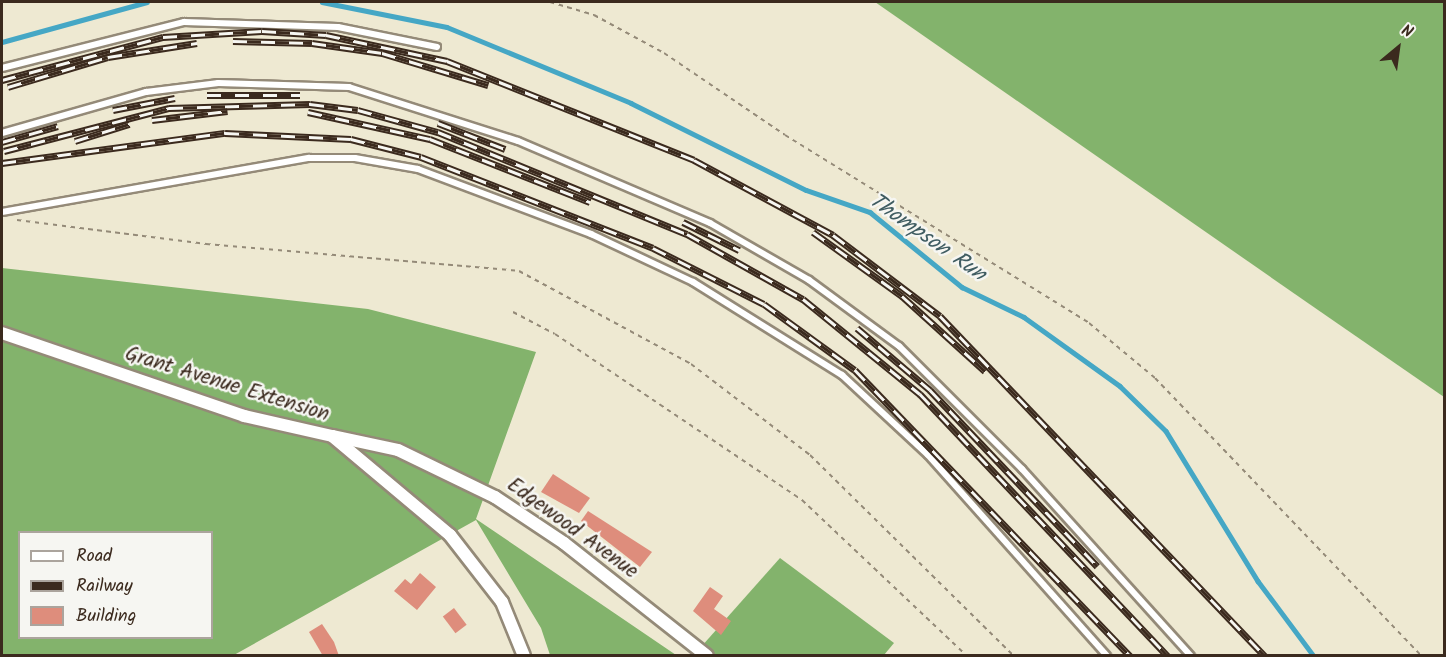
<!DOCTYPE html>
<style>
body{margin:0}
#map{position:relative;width:1446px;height:657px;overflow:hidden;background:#eee9d2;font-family:Kalam,sans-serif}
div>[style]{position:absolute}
.forest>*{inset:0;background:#83b36c}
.stream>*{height:4.5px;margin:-2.25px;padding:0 2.25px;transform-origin:2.25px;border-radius:2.25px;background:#45a7c5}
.building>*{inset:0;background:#de8d7c;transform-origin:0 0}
.path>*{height:2px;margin-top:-1px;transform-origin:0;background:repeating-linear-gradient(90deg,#948a78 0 4.5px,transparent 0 9px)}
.roads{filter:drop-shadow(2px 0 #948a78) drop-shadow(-2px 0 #948a78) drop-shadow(0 2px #948a78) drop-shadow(0 -2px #948a78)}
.lane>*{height:6px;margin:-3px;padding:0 3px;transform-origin:3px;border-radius:3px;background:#fff}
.street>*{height:12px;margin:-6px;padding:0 6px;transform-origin:6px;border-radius:6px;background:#fff}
.rail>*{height:7px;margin-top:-3.5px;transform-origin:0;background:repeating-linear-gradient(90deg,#f6f6f2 0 14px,#3b2a1e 0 28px);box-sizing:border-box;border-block:2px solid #3b2a1e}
span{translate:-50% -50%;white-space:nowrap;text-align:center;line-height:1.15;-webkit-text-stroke:5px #f6f6f2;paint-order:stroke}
.street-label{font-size:21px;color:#3b2a1e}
.water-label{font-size:22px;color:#3f5c61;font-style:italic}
.frame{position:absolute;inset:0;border:3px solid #3b2a1e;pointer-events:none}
.legend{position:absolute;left:18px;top:531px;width:195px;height:108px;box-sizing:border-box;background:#f6f6f2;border:2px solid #aba49d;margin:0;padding:8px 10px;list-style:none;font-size:18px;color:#3b2a1e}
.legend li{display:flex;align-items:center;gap:12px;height:30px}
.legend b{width:30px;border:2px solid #aba49d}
.north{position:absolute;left:1368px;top:18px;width:60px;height:60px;-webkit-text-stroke:4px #f6f6f2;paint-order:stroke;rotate:29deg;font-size:16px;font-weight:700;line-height:24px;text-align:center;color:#3b2a1e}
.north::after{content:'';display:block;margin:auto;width:21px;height:27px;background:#3b2a1e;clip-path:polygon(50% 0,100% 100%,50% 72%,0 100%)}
</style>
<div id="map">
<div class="forest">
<div style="clip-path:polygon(875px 2px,1444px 2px,1444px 397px,1318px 310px)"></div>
<div style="clip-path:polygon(evenodd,2px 268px,368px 309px,536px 352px,476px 519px,676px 655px,550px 655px,541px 628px,476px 520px,234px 655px,2px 656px,2px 268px,20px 532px,212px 532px,212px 638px,20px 638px,20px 532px)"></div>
<div style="clip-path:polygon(780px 558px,894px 643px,884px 655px,693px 656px)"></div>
</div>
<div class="stream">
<div style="left:322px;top:2px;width:127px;rotate:11.3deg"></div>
<div style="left:447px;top:27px;width:199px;rotate:22.4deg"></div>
<div style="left:631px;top:103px;width:195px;rotate:26.4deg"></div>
<div style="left:806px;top:190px;width:68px;rotate:19deg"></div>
<div style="left:870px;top:212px;width:119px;rotate:39.2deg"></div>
<div style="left:962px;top:287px;width:69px;rotate:25.8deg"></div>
<div style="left:1024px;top:317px;width:118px;rotate:35.7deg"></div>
<div style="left:1120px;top:386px;width:64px;rotate:44.4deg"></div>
<div style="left:1166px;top:431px;width:176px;rotate:58.5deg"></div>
<div style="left:1258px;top:581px;width:94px;rotate:53.3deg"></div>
<div style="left:2px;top:42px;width:150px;rotate:-15.4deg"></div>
</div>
<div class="building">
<div style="clip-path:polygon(553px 474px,590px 498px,579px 513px,541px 492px)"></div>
<div style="clip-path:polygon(588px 511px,652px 552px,640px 567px,581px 521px)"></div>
<div style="clip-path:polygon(420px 573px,436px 587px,417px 610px,394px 591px,405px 579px,411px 584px)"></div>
<div style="clip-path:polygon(710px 587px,723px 596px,714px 609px,731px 621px,721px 635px,693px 611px)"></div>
<div style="left:454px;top:608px;width:21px;height:14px;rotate:53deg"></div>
<div style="clip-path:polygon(322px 624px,334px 642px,339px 656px,323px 656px,309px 632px)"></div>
</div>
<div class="path">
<div style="left:550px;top:2px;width:46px;rotate:16.5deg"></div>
<div style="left:594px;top:15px;width:80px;rotate:28.5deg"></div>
<div style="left:664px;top:53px;width:146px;rotate:34.1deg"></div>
<div style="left:785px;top:135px;width:357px;rotate:31.7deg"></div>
<div style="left:1089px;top:323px;width:86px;rotate:39.8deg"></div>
<div style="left:1155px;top:378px;width:385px;rotate:46.2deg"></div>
<div style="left:17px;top:220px;width:191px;rotate:7.2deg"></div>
<div style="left:206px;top:244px;width:314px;rotate:4.9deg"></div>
<div style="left:519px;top:271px;width:196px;rotate:28.4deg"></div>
<div style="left:691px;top:364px;width:150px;rotate:37.4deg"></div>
<div style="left:810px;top:455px;width:286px;rotate:44.6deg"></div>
<div style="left:513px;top:312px;width:47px;rotate:27.6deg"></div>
<div style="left:555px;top:334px;width:298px;rotate:33.9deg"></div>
<div style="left:802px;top:500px;width:227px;rotate:43.4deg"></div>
</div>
<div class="roads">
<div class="lane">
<div style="left:2px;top:68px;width:188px;rotate:-14.2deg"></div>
<div style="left:184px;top:22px;width:154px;rotate:1.9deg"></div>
<div style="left:338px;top:27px;width:101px;rotate:11.4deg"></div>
<div style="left:2px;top:133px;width:150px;rotate:-15.9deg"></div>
<div style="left:146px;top:92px;width:73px;rotate:-7.1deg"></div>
<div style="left:218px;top:83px;width:131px;rotate:1.7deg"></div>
<div style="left:349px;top:87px;width:177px;rotate:17.7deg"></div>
<div style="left:518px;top:141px;width:209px;rotate:23.1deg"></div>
<div style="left:710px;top:223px;width:114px;rotate:29.9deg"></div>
<div style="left:809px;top:280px;width:112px;rotate:36.3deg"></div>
<div style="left:899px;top:346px;width:174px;rotate:45deg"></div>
<div style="left:1022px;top:469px;width:252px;rotate:47.9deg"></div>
<div style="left:2px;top:212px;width:312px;rotate:-10deg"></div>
<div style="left:309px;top:158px;width:46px"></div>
<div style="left:355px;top:158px;width:64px;rotate:9.9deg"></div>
<div style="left:418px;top:169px;width:185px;rotate:20.6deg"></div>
<div style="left:591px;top:234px;width:113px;rotate:25.2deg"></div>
<div style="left:693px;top:282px;width:176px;rotate:32deg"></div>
<div style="left:842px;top:375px;width:117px;rotate:42.9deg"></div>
<div style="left:928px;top:455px;width:269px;rotate:48.3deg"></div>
</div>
<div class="street">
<div style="left:2px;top:333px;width:256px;rotate:18.9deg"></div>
<div style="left:244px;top:416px;width:90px;rotate:12.8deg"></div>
<div style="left:332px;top:436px;width:154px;rotate:40deg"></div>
<div style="left:450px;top:535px;width:85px;rotate:52.2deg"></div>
<div style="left:502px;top:602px;width:58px;rotate:67.8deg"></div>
<div style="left:333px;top:436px;width:66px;rotate:12.2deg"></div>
<div style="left:398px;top:450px;width:108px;rotate:25.9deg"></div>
<div style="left:495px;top:497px;width:83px;rotate:33.7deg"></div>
<div style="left:564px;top:543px;width:182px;rotate:38.3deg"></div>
</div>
</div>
<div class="rail">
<div style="left:233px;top:41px;width:79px;rotate:1.5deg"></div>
<div style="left:312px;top:43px;width:71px;rotate:8.1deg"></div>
<div style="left:382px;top:53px;width:111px;rotate:16.8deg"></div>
<div style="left:2px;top:80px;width:167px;rotate:-15deg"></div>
<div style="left:163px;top:37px;width:99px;rotate:-3.5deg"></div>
<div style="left:262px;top:31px;width:64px;rotate:3.6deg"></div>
<div style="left:326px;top:35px;width:124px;rotate:12.1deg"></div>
<div style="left:447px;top:61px;width:266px;rotate:21.8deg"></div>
<div style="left:694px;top:160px;width:158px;rotate:28.3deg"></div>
<div style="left:833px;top:235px;width:134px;rotate:37.1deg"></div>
<div style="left:940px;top:316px;width:470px;rotate:46.3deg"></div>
<div style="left:8px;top:87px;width:104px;rotate:-16.7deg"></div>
<div style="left:108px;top:57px;width:90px;rotate:-8.9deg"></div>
<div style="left:207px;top:95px;width:93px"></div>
<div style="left:113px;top:110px;width:63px;rotate:-11deg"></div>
<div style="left:308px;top:112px;width:125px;rotate:12.5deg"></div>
<div style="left:430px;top:139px;width:172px;rotate:21.5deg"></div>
<div style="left:152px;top:120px;width:76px;rotate:-6.8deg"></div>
<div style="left:438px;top:123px;width:72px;rotate:21.2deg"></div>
<div style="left:75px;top:141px;width:57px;rotate:-17.5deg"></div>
<div style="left:2px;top:142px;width:58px;rotate:-15.9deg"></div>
<div style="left:4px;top:151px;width:171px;rotate:-14.6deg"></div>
<div style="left:169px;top:108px;width:141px;rotate:-1.6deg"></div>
<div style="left:310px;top:104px;width:48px;rotate:7.1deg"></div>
<div style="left:358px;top:110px;width:83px;rotate:15.4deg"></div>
<div style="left:438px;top:132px;width:269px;rotate:22.3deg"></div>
<div style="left:687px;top:234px;width:133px;rotate:29.3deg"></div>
<div style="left:803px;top:299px;width:151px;rotate:39.1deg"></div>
<div style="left:920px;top:394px;width:361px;rotate:46.6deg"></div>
<div style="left:2px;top:163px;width:225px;rotate:-7.7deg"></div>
<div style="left:225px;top:133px;width:126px;rotate:2.7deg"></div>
<div style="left:351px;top:139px;width:72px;rotate:14.4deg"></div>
<div style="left:421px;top:157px;width:249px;rotate:21.4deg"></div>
<div style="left:653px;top:248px;width:124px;rotate:26.8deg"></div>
<div style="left:764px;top:304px;width:112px;rotate:36deg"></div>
<div style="left:855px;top:370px;width:397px;rotate:46.1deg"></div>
<div style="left:683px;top:222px;width:63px;rotate:26.6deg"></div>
<div style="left:813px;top:232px;width:110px;rotate:35.7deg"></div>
<div style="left:902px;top:296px;width:112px;rotate:42.1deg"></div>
<div style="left:857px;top:328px;width:96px;rotate:40.3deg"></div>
<div style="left:930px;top:390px;width:243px;rotate:46.5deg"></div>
</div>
<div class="street-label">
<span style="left:227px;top:385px;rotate:17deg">Grant Avenue Extension</span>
<span style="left:572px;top:529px;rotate:36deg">Edgewood Avenue</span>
</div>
<div class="water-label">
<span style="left:927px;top:238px;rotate:35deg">Thompson Run</span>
</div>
<div class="frame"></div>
<ul class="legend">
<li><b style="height:8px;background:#fff"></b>Road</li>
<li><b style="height:8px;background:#3b2a1e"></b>Railway</li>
<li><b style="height:16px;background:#de8d7c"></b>Building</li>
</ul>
<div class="north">N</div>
</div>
